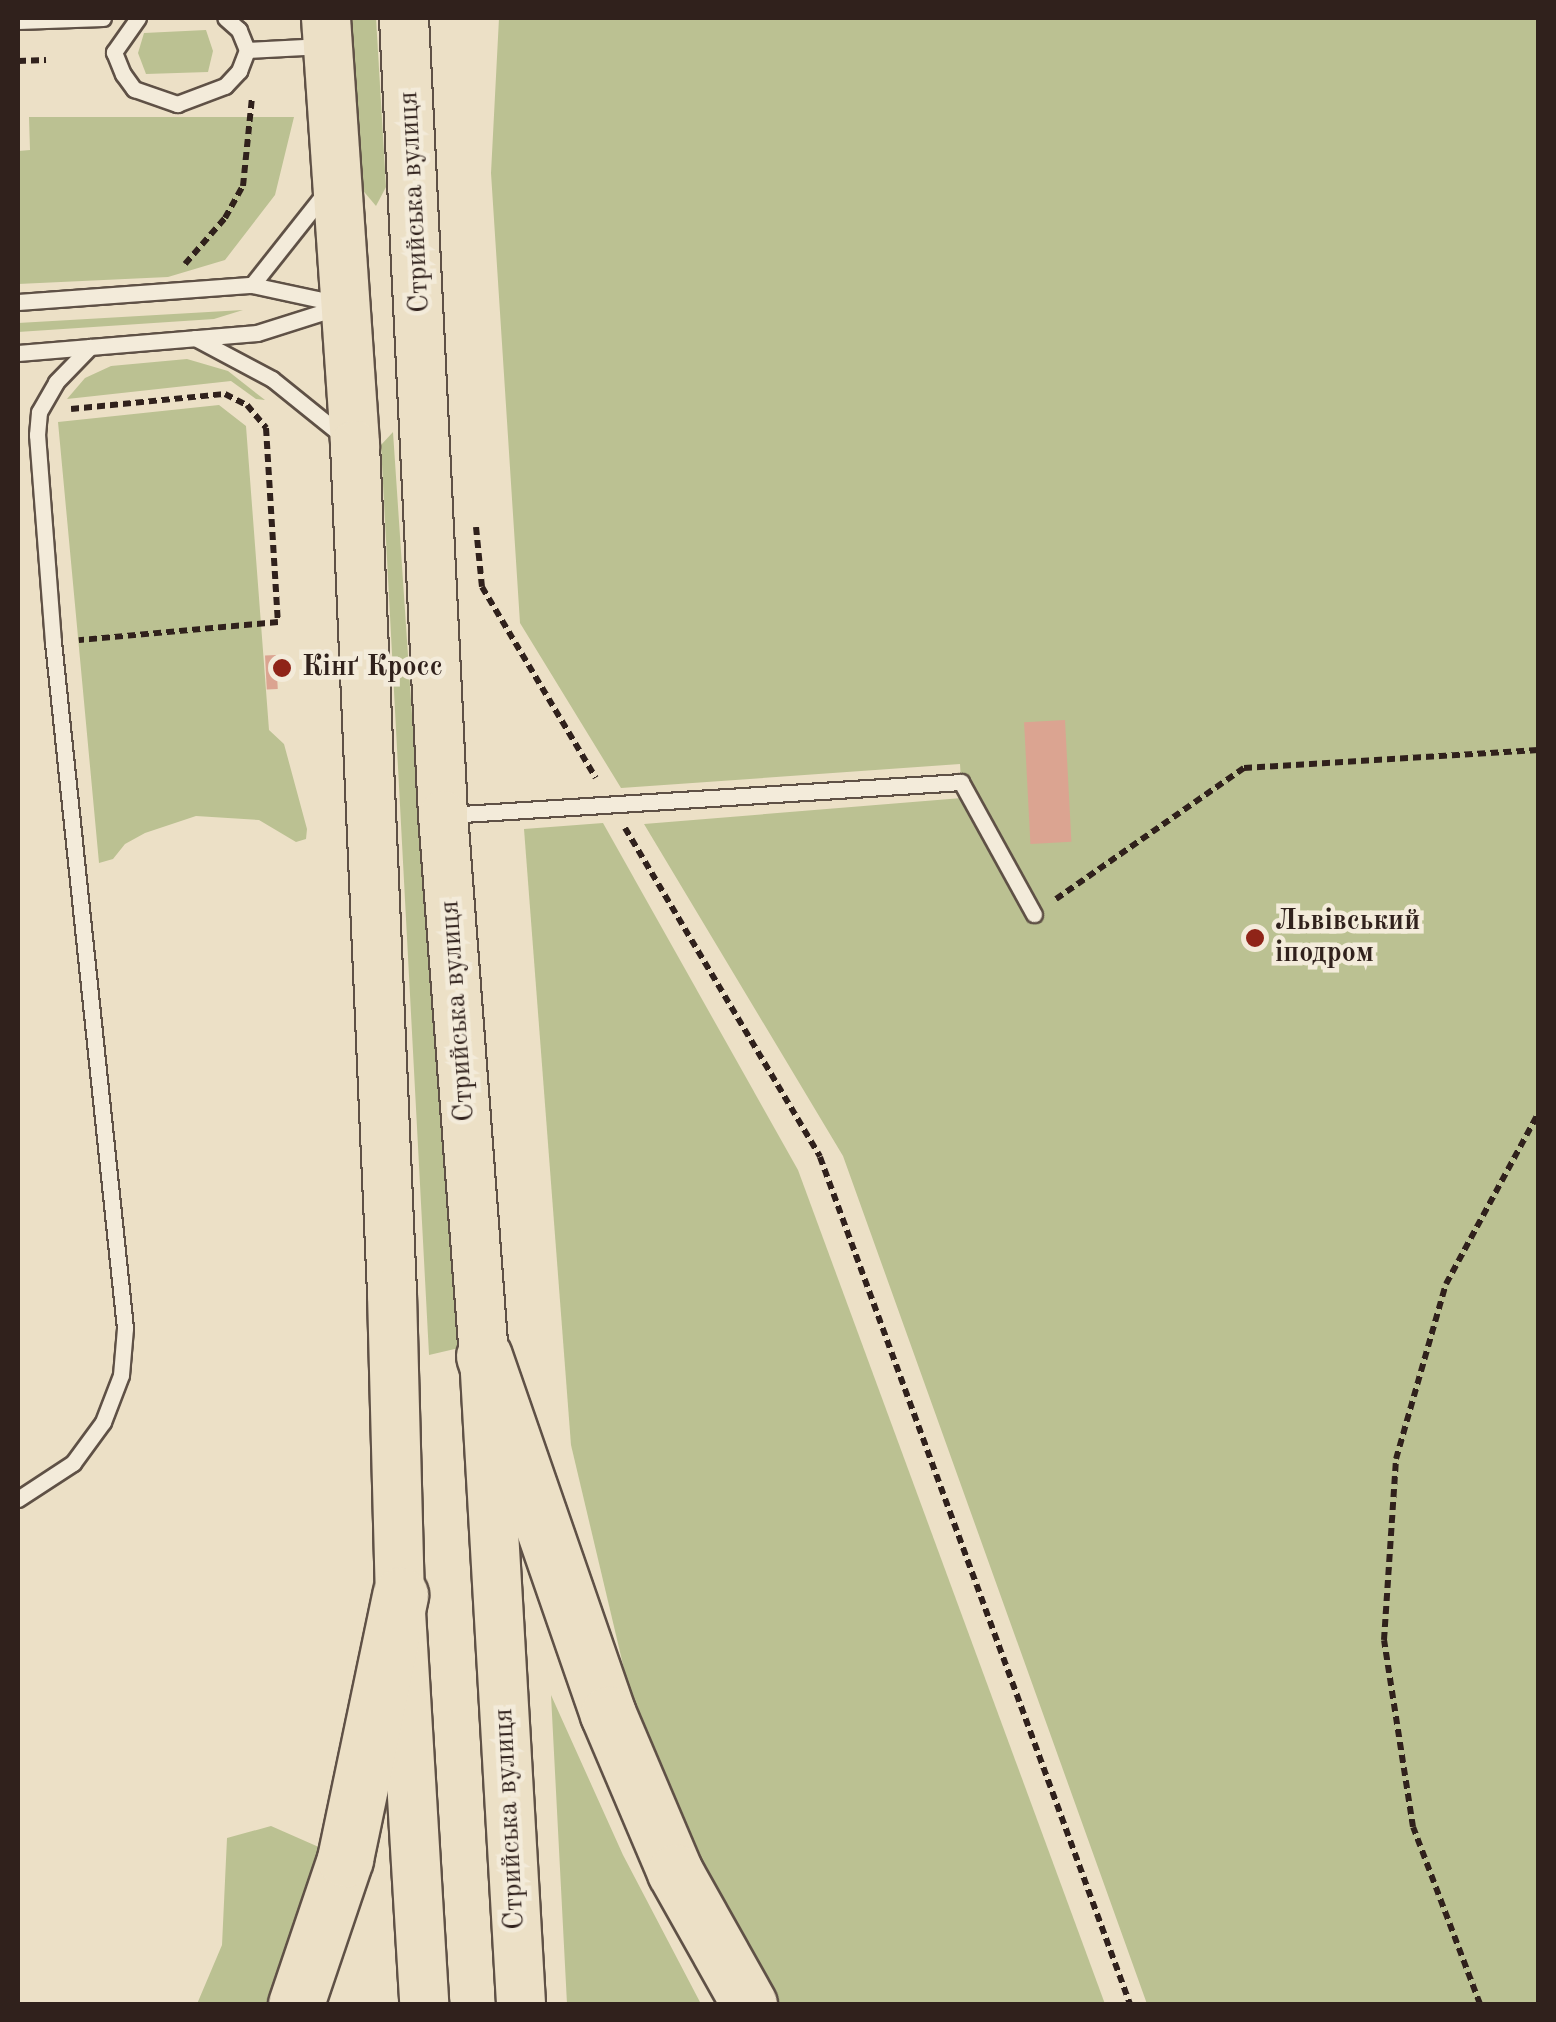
<!DOCTYPE html>
<meta charset="utf-8">
<style>
body{margin:0}
#map{position:relative;width:1556px;height:2022px;overflow:hidden;background:#ece0c6;font-family:"Old Standard TT",serif}
div>[style]{position:absolute}
.green>*{inset:0;background:#bbc192}
.building>*{inset:0;background:#dba491;transform-origin:0 0}
.path>*{height:6px;margin-top:-3px;transform-origin:0;background:repeating-linear-gradient(90deg,#30211c 0 8px,transparent 0 13px)}
.roads{filter:drop-shadow(2px 0 #5f5146) drop-shadow(-2px 0 #5f5146) drop-shadow(0 2px #5f5146) drop-shadow(0 -2px #5f5146)}
.lane>*{height:15px;margin:-7.5px;padding:0 7.5px;transform-origin:7.5px;border-radius:7.5px;background:#f3ebda}
.primary>*{height:48px;margin:-24px;padding:0 24px;transform-origin:24px;border-radius:24px;background:#ece0c6}
.highway>*{height:55px;margin:-27.5px;padding:0 27.5px;transform-origin:27.5px;border-radius:27.5px;background:#ece0c6}
.dots>*{width:28px;height:28px;translate:-50% -50%;box-sizing:border-box;border:5px solid #f3ebda;border-radius:50%}
span{translate:-50% -50%;white-space:nowrap;text-align:center;line-height:1.15;-webkit-text-stroke:9px #f3ebda;paint-order:stroke}
.street-label{font-size:28px;color:#30211c}
.poi-label{font-size:28px;color:#30211c;font-weight:700}
.left{translate:0 -50%;text-align:left}
.frame{position:absolute;inset:0;border:20px solid #30211c;pointer-events:none}
</style>
<div id="map">
<div class="green">
<div style="clip-path:polygon(350px 18px,376px 18px,386px 187px,376px 206px,360px 187px)"></div>
<div style="clip-path:polygon(499px 18px,1538px 18px,1538px 2004px,1147px 2004px,843px 1156px,644px 824px,962px 798px,960px 764px,621px 788px,520px 623px,491px 173px)"></div>
<div style="clip-path:polygon(206px 30px,213px 51px,208px 72px,146px 74px,138px 53px,144px 33px)"></div>
<div style="clip-path:polygon(29px 117px,294px 117px,275px 195px,225px 260px,168px 277px,18px 284px,18px 151px,30px 150px)"></div>
<div style="clip-path:polygon(243px 310px,214px 319px,18px 332px,18px 323px)"></div>
<div style="clip-path:polygon(187px 359px,228px 371px,265px 400px,256px 399px,231px 381px,67px 399px,85px 378px,111px 366px)"></div>
<div style="clip-path:polygon(219px 405px,246px 426px,269px 730px,284px 744px,307px 829px,306px 839px,296px 842px,259px 820px,196px 816px,145px 833px,125px 844px,113px 859px,99px 863px,58px 422px)"></div>
<div style="clip-path:polygon(393px 432px,431px 998px,439px 1006px,459px 1348px,429px 1355px,381px 445px)"></div>
<div style="clip-path:polygon(603px 823px,798px 1170px,1105px 2004px,780px 2004px,701px 1872px,634px 1711px,571px 1445px,524px 829px)"></div>
<div style="clip-path:polygon(551px 1695px,623px 1855px,701px 2004px,567px 2004px)"></div>
<div style="clip-path:polygon(271px 1826px,321px 1848px,267px 2004px,197px 2004px,222px 1945px,227px 1838px)"></div>
</div>
<div class="building">
<div style="left:276px;top:655px;width:34px;height:11px;rotate:87deg"></div>
<div style="left:1065px;top:720px;width:122px;height:41px;rotate:87deg"></div>
</div>
<div class="path">
<div style="left:18px;top:61px;width:28px;rotate:-2deg"></div>
<div style="left:185px;top:264px;width:61px;rotate:-49deg"></div>
<div style="left:225px;top:218px;width:37px;rotate:-61deg"></div>
<div style="left:243px;top:186px;width:89px;rotate:-84.2deg"></div>
<div style="left:71px;top:409px;width:155px;rotate:-5.6deg"></div>
<div style="left:225px;top:394px;width:25px;rotate:27deg"></div>
<div style="left:247px;top:405px;width:30px;rotate:50deg"></div>
<div style="left:266px;top:428px;width:194px;rotate:86.5deg"></div>
<div style="left:278px;top:622px;width:200px;rotate:174.8deg"></div>
<div style="left:476px;top:527px;width:60px;rotate:84.3deg"></div>
<div style="left:482px;top:587px;width:222px;rotate:59.2deg"></div>
<div style="left:625px;top:828px;width:382px;rotate:59.3deg"></div>
<div style="left:820px;top:1157px;width:902px;rotate:69.9deg"></div>
<div style="left:1056px;top:899px;width:229px;rotate:-34.9deg"></div>
<div style="left:1244px;top:768px;width:295px;rotate:-3.5deg"></div>
<div style="left:1480px;top:2004px;width:189px;rotate:-110.7deg"></div>
<div style="left:1413px;top:1827px;width:189px;rotate:-98.8deg"></div>
<div style="left:1384px;top:1640px;width:181px;rotate:-86.2deg"></div>
<div style="left:1396px;top:1459px;width:182px;rotate:-74.1deg"></div>
<div style="left:1446px;top:1284px;width:193px;rotate:-61.6deg"></div>
</div>
<div class="roads">
<div class="lane">
<div style="left:138px;top:18px;width:42px;rotate:125.2deg"></div>
<div style="left:114px;top:52px;width:24px;rotate:68deg"></div>
<div style="left:123px;top:74px;width:19px;rotate:54deg"></div>
<div style="left:134px;top:89px;width:46px;rotate:19.2deg"></div>
<div style="left:177px;top:104px;width:51px;rotate:-20.6deg"></div>
<div style="left:225px;top:86px;width:21px;rotate:-47deg"></div>
<div style="left:239px;top:71px;width:22px;rotate:-69deg"></div>
<div style="left:247px;top:50px;width:22px;rotate:-112deg"></div>
<div style="left:239px;top:30px;width:18px;rotate:-139deg"></div>
<div style="left:18px;top:21px;width:85px;rotate:-2deg"></div>
<div style="left:247px;top:50px;width:76px;rotate:-3deg"></div>
<div style="left:252px;top:285px;width:122px;rotate:-51.6deg"></div>
<div style="left:18px;top:302px;width:235px;rotate:-4.2deg"></div>
<div style="left:252px;top:285px;width:91px;rotate:12.1deg"></div>
<div style="left:195px;top:338px;width:87px;rotate:28deg"></div>
<div style="left:272px;top:379px;width:94px;rotate:38.9deg"></div>
<div style="left:18px;top:353px;width:240px;rotate:-4.8deg"></div>
<div style="left:257px;top:333px;width:89px;rotate:-17.6deg"></div>
<div style="left:447px;top:815px;width:515px;rotate:-3.67deg"></div>
<div style="left:961px;top:782px;width:151px;rotate:61.1deg"></div>
<div style="left:18px;top:1499px;width:66px;rotate:-33.2deg"></div>
<div style="left:73px;top:1463px;width:51px;rotate:-53.8deg"></div>
<div style="left:103px;top:1422px;width:50px;rotate:-69deg"></div>
<div style="left:121px;top:1375px;width:47px;rotate:-85.1deg"></div>
<div style="left:125px;top:1328px;width:690px;rotate:-95.99deg"></div>
<div style="left:53px;top:642px;width:208px;rotate:-94.4deg"></div>
<div style="left:37px;top:435px;width:23px;rotate:-85deg"></div>
<div style="left:39px;top:412px;width:34px;rotate:-60deg"></div>
<div style="left:56px;top:382px;width:49px;rotate:-45.8deg"></div>
</div>
<div class="primary">
<div style="left:326px;top:18px;width:428px;rotate:86.1deg"></div>
<div style="left:355px;top:445px;width:850px;rotate:87.5deg"></div>
<div style="left:392px;top:1294px;width:301px;rotate:88.5deg"></div>
<div style="left:400px;top:1595px;width:410px;rotate:86.6deg"></div>
<div style="left:404px;top:18px;width:798px;rotate:87.2deg"></div>
<div style="left:443px;top:815px;width:543px;rotate:85.67deg"></div>
<div style="left:484px;top:1356px;width:649px;rotate:86.73deg"></div>
</div>
<div class="highway">
<div style="left:484px;top:1356px;width:379px;rotate:70.9deg"></div>
<div style="left:608px;top:1714px;width:172px;rotate:67deg"></div>
<div style="left:675px;top:1872px;width:151px;rotate:60.7deg"></div>
<div style="left:296px;top:2004px;width:153px;rotate:-71.3deg"></div>
<div style="left:345px;top:1859px;width:270px;rotate:-78.2deg"></div>
</div>
</div>
<div class="dots">
<div style="left:282px;top:668px;background:#8f2418"></div>
<div style="left:1255px;top:938px;background:#8f2418"></div>
</div>
<div class="street-label">
<span style="left:415px;top:202px;rotate:-93deg">Стрийська вулиця</span>
<span style="left:458px;top:1011px;rotate:-94deg">Стрийська вулиця</span>
<span style="left:510px;top:1819px;rotate:-93deg">Стрийська вулиця</span>
</div>
<div class="poi-label">
<span class="left" style="left:302px;top:668px">Кінґ Кросс</span>
<span class="left" style="left:1275px;top:938px">Львівський<br>іподром</span>
</div>
<div class="frame"></div>
</div>
